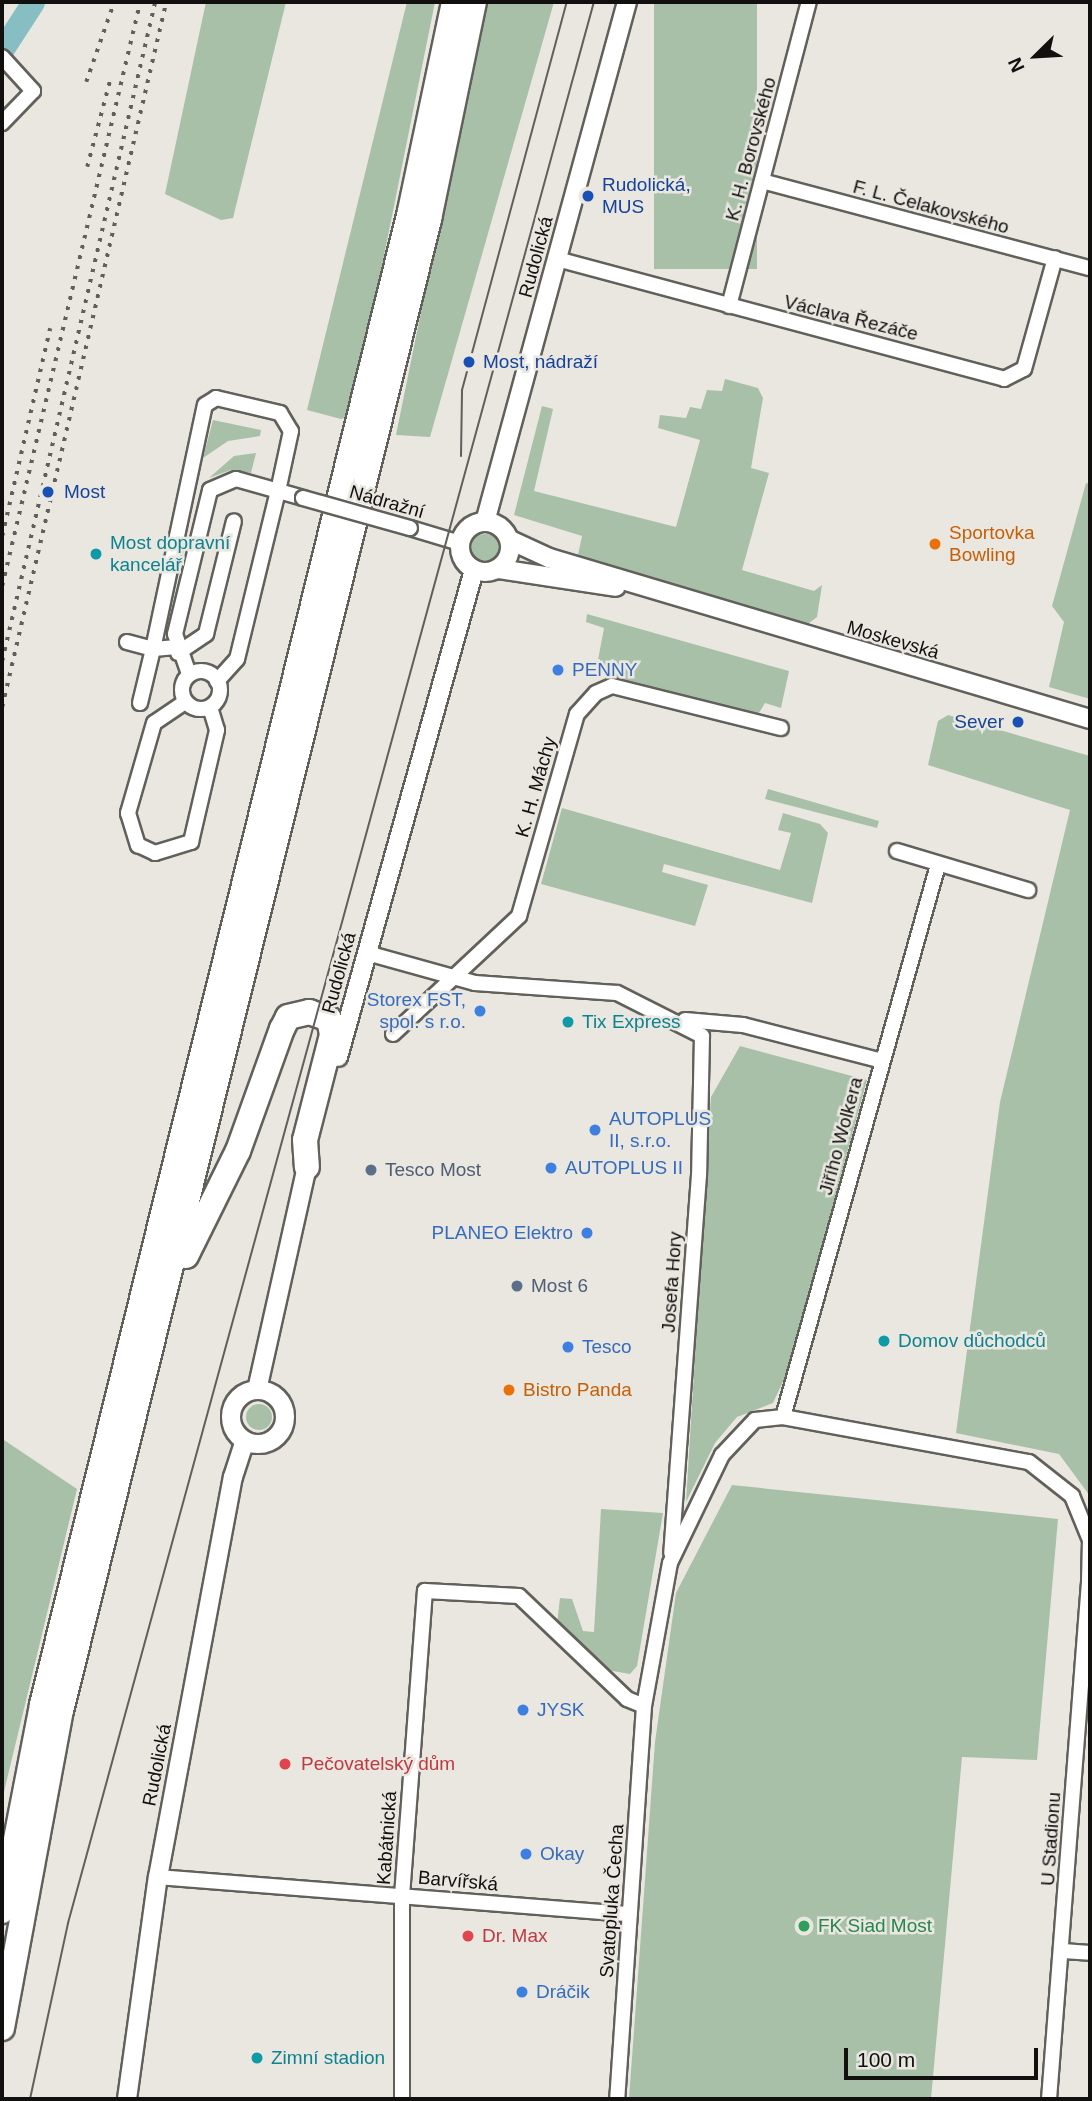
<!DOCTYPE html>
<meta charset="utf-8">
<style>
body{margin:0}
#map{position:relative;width:1092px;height:2101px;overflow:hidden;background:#e9e7e0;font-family:Arial,sans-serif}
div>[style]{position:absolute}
.green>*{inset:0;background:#a9c0a8;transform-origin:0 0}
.round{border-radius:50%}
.river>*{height:23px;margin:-11.5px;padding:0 11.5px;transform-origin:11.5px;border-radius:11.5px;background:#86bec4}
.roads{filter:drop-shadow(2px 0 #62605b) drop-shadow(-2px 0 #62605b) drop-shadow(0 2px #62605b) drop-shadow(0 -2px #62605b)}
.minor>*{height:14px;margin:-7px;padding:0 7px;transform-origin:7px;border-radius:7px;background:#fff}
.minor>.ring{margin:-7px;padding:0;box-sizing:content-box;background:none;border:14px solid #fff;border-radius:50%}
.tertiary>*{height:18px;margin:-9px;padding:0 9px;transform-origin:9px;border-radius:9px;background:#fff}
.tertiary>.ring{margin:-9px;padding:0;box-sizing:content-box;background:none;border:18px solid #fff;border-radius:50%}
.trunk>*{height:24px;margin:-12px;padding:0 12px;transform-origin:12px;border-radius:12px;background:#fff}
.tram>*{height:2px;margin:-1px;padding:0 1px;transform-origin:1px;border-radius:1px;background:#615f5b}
.rail>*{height:3.5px;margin-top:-1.75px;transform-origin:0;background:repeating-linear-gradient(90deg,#615f5b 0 3.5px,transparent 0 10.5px)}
.bridges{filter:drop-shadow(2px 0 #62605b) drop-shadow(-2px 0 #62605b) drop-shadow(0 2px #62605b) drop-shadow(0 -2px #62605b)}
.minor-bridge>*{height:14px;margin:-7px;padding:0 7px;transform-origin:7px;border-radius:7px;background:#fff}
.dots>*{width:19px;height:19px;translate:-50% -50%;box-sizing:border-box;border:4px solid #e9e7e0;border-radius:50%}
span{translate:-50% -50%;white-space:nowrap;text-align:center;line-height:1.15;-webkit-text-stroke:5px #e9e7e0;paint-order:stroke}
.street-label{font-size:19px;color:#11100e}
.transit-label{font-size:19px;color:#164399}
.left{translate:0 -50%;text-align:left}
.right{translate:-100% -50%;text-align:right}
.food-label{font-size:19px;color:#c56008}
.culture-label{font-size:19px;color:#0d838f}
.shop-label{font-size:19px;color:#366cbe}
.service-label{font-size:19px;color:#4e5e75}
.health-label{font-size:19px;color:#be3a42}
.leisure-label{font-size:19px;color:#27864d}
.frame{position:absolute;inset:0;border:4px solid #11100e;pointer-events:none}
.north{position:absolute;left:1001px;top:21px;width:70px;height:70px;-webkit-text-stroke:5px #e9e7e0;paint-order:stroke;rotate:246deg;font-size:19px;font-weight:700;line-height:28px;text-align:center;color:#11100e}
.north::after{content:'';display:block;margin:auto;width:24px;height:32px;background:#11100e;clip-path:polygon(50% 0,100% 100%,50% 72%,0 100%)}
.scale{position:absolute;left:844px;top:2048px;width:194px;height:32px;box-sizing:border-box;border:4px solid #11100e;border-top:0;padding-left:9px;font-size:21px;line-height:24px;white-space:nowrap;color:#11100e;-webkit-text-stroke:5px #e9e7e0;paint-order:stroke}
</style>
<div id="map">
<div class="green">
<div style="clip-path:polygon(206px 2px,286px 2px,233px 218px,221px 220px,165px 194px)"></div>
<div style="clip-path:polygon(407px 2px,435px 2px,352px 415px,341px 419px,307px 410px)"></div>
<div style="clip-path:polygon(484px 2px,554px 2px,430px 437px,396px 435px)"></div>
<div style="left:654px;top:2px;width:103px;height:267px"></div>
<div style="clip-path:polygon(725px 379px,758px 388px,763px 398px,751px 468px,769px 473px,742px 570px,814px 591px,822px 585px,817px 617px,805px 626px,635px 578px,578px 555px,582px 536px,514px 515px,542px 406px,553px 409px,534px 491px,676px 527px,700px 440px,658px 428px,660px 415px,686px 418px,690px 407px,701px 409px,707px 390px,722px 391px)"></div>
<div style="clip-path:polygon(213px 420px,261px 430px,260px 436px,228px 441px,203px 458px)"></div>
<div style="clip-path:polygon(256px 453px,251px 473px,231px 470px,209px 478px,234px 456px)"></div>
<div style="clip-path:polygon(1086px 483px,1090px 484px,1090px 699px,1049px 687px,1064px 622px,1052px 606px)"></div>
<div class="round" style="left:471px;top:534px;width:28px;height:28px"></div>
<div style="clip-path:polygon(587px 614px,789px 671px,781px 708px,765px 703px,757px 716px,606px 678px,598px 660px,604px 628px,586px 622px)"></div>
<div style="clip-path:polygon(948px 715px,1090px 756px,1090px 1496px,1059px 1454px,956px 1433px,1000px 1102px,1070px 810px,928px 765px,938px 721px)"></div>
<div style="clip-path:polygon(768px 789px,879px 821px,877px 828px,765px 799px)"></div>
<div style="clip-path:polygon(562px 808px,780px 870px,791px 833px,778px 830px,783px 813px,820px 824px,828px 833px,812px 903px,664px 864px,662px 872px,708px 885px,695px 926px,541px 884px)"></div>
<div style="clip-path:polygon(740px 1046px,867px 1080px,787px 1373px,773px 1403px,737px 1417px,715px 1443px,686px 1502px,711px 1097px)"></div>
<div class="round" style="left:246px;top:1404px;width:26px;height:26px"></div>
<div style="clip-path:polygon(4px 1440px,77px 1489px,2px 1800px,2px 1450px)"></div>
<div style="clip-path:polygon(732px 1485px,1058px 1519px,1037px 1760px,962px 1757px,931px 2099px,629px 2099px,655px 1742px,676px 1593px)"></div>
<div style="clip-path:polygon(601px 1509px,663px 1513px,637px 1666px,630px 1674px,607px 1670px,557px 1624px,560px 1598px,572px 1599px,583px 1631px,594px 1632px)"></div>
</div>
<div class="river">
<div style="left:2px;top:50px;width:57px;rotate:-57.1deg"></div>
</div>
<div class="roads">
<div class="minor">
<div style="left:2px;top:57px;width:46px;rotate:47.6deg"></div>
<div style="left:33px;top:91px;width:45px;rotate:134.1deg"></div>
<div style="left:762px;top:181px;width:339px;rotate:14.9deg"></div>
<div style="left:557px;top:259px;width:463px;rotate:15deg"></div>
<div style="left:1004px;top:379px;width:22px;rotate:-27deg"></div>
<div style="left:1024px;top:369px;width:115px;rotate:-74.4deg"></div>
<div style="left:729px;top:306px;width:314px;rotate:-75.3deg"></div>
<div style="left:410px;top:528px;width:52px;rotate:16.7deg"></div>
<div style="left:127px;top:642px;width:27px;rotate:15deg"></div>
<div style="left:153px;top:649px;width:249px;rotate:-78deg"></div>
<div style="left:205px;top:405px;width:13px;rotate:-32deg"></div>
<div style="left:216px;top:398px;width:66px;rotate:13.2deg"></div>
<div style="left:280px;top:413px;width:21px;rotate:59deg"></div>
<div style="left:291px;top:431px;width:61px;rotate:102.2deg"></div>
<div style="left:278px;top:491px;width:173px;rotate:103.7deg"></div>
<div style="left:237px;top:659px;width:30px;rotate:132deg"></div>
<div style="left:178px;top:653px;width:34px;rotate:-34deg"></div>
<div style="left:206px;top:634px;width:116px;rotate:-76.1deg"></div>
<div class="ring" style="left:182px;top:671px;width:24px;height:24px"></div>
<div style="left:189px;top:674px;width:42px;rotate:-109.3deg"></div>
<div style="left:175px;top:634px;width:148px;rotate:-76.3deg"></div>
<div style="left:210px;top:490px;width:28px;rotate:-23deg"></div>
<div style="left:236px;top:479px;width:70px;rotate:15.8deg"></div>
<div style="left:185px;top:702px;width:37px;rotate:146deg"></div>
<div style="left:154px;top:723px;width:94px;rotate:106.1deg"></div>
<div style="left:128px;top:813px;width:34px;rotate:73deg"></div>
<div style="left:138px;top:845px;width:19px;rotate:25deg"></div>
<div style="left:155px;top:853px;width:38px;rotate:-17deg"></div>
<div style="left:191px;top:842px;width:115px;rotate:-76.9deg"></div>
<div style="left:217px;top:730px;width:24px;rotate:-107deg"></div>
<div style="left:140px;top:703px;width:56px;rotate:-76.5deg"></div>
<div style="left:153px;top:649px;width:24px;rotate:-5deg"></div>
<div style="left:897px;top:851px;width:137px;rotate:16.6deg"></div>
<div style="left:367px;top:953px;width:112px;rotate:15.5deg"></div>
<div style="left:475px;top:983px;width:142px;rotate:4deg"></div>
<div style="left:617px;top:993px;width:95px;rotate:26.8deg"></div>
<div style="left:702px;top:1036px;width:139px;rotate:91.2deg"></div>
<div style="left:699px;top:1175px;width:379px;rotate:94.2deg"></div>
<div style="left:685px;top:1020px;width:58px;rotate:4.9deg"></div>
<div style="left:743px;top:1025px;width:144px;rotate:14.5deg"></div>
<div style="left:393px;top:1034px;width:173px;rotate:-43.1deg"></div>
<div style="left:519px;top:916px;width:210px;rotate:-74deg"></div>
<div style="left:577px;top:714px;width:28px;rotate:-48deg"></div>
<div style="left:596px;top:693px;width:17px;rotate:-24deg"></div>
<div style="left:612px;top:686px;width:174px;rotate:14deg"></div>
<div style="left:783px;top:1417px;width:573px;rotate:-74.32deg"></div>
<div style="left:644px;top:1706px;width:145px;rotate:-79.7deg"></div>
<div style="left:670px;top:1563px;width:120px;rotate:-64.3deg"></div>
<div style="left:722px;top:1455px;width:48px;rotate:-46.7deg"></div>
<div style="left:755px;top:1420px;width:28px;rotate:-6deg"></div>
<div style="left:783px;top:1417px;width:250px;rotate:10.4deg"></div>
<div style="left:1029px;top:1462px;width:55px;rotate:38.3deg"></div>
<div style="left:1072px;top:1496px;width:48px;rotate:67.8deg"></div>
<div style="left:1090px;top:1540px;width:42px;rotate:91.4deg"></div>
<div style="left:1089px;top:1582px;width:519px;rotate:94.42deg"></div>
<div style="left:158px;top:1877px;width:473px;rotate:4.5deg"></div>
<div style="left:1063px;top:1951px;width:27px;rotate:4deg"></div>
<div style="left:402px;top:2099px;width:203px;rotate:-90deg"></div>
<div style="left:402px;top:1896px;width:306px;rotate:-85.7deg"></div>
<div style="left:425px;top:1591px;width:94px;rotate:3deg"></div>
<div style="left:519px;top:1596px;width:149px;rotate:43.6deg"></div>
<div style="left:627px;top:1699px;width:18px;rotate:22deg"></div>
<div style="left:644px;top:1706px;width:394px;rotate:93.9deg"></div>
</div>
<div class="tertiary">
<div class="ring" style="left:460px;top:522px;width:32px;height:32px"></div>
<div style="left:485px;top:522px;width:539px;rotate:-74.73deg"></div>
<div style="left:510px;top:540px;width:43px;rotate:24.8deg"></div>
<div style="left:549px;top:558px;width:564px;rotate:16.57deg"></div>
<div style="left:499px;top:569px;width:118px;rotate:8.7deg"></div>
<div style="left:338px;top:1057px;width:506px;rotate:-74.4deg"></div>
<div style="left:257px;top:1390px;width:238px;rotate:-77.4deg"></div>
<div class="ring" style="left:231px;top:1390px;width:36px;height:36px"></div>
<div style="left:127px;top:2099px;width:224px;rotate:-82.1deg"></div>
<div style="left:158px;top:1877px;width:407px;rotate:-79.4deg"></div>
<div style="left:233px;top:1477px;width:38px;rotate:-72deg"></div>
</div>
<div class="trunk">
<div style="left:186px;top:1256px;width:117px;rotate:-63.7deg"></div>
<div style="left:238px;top:1151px;width:130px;rotate:-70.2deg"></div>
<div style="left:282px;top:1029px;width:13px;rotate:-63deg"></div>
<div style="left:288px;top:1017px;width:22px;rotate:-13deg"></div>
<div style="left:309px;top:1012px;width:21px;rotate:19deg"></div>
<div style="left:329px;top:1019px;width:16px;rotate:79deg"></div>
<div style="left:332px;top:1035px;width:108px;rotate:104.4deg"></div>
<div style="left:305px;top:1140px;width:27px;rotate:86deg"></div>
<div style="left:2px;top:1911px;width:210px;rotate:-79deg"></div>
<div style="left:42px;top:1705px;width:1539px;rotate:-76.16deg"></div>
<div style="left:410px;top:211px;width:214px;rotate:-78.1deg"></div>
<div style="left:2px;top:2028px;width:322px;rotate:-79.5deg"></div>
<div style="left:61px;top:1711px;width:1537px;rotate:-76.14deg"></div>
<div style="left:429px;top:219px;width:222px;rotate:-78.3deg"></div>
</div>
</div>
<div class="tram">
<div style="left:461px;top:456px;width:66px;rotate:-89.1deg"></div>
<div style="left:462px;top:390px;width:402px;rotate:-74.9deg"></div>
<div style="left:30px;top:2099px;width:180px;rotate:-77.8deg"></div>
<div style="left:68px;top:1923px;width:1992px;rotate:-74.69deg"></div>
</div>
<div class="rail">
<div style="left:86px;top:82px;width:85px;rotate:-70.7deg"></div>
<div style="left:87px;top:167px;width:94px;rotate:-75.2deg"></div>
<div style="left:2px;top:536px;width:213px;rotate:-77deg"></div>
<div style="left:2px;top:586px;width:600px;rotate:-76.7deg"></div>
<div style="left:2px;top:661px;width:677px;rotate:-76.93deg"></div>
<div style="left:2px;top:707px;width:724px;rotate:-76.9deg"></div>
</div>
<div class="bridges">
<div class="minor-bridge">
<div style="left:303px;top:498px;width:111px;rotate:15.7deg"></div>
</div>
</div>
<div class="dots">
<div style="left:588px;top:196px;background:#1a4fb4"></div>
<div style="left:469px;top:362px;background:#1a4fb4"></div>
<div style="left:48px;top:492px;background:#1a4fb4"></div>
<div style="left:935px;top:544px;background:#e8710a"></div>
<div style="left:96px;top:554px;background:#0f9aa8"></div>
<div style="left:558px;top:670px;background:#3f7fe0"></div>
<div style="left:1018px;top:722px;background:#1a4fb4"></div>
<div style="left:480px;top:1011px;background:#3f7fe0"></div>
<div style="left:568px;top:1022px;background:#0f9aa8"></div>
<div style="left:595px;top:1130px;background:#3f7fe0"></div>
<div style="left:551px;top:1168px;background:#3f7fe0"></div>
<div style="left:371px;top:1170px;background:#5c6f8a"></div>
<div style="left:587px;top:1233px;background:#3f7fe0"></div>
<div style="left:517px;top:1286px;background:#5c6f8a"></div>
<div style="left:884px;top:1341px;background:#0f9aa8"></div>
<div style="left:568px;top:1347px;background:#3f7fe0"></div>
<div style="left:509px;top:1390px;background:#e8710a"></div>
<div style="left:523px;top:1710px;background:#3f7fe0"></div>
<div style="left:285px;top:1764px;background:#e0444e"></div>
<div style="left:526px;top:1854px;background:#3f7fe0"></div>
<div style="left:804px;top:1926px;background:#2e9e5b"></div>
<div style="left:468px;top:1936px;background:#e0444e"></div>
<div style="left:522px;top:1992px;background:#3f7fe0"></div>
<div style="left:257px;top:2058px;background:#0f9aa8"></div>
</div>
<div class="street-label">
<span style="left:751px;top:149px;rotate:-75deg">K. H. Borovského</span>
<span style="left:931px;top:207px;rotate:15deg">F. L. Čelakovského</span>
<span style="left:536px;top:257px;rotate:-75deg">Rudolická</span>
<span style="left:851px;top:318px;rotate:14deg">Václava Řezáče</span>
<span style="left:387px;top:502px;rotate:16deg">Nádražní</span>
<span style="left:893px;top:640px;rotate:16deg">Moskevská</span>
<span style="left:536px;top:787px;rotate:-74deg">K. H. Máchy</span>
<span style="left:339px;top:973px;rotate:-75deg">Rudolická</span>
<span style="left:841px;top:1136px;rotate:-75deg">Jiřího Wolkera</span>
<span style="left:672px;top:1282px;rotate:-86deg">Josefa Hory</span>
<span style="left:157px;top:1765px;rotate:-79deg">Rudolická</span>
<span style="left:387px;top:1838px;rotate:-86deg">Kabátnická</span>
<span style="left:1051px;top:1839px;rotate:-86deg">U Stadionu</span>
<span style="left:458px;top:1881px;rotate:5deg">Barvířská</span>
<span style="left:612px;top:1901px;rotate:-86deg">Svatopluka Čecha</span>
</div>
<div class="transit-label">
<span class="left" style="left:602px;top:196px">Rudolická,<br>MUS</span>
<span class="left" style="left:483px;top:362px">Most, nádraží</span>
<span class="left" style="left:64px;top:492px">Most</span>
<span class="right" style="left:1004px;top:722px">Sever</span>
</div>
<div class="food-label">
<span class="left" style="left:949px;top:544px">Sportovka<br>Bowling</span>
<span class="left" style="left:523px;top:1390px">Bistro Panda</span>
</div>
<div class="culture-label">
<span class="left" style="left:110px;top:554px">Most dopravní<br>kancelář</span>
<span class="left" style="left:582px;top:1022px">Tix Express</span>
<span class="left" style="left:898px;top:1341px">Domov důchodců</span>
<span class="left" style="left:271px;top:2058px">Zimní stadion</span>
</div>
<div class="shop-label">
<span class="left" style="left:572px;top:670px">PENNY</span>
<span class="right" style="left:466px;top:1011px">Storex FST,<br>spol. s r.o.</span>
<span class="left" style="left:609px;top:1130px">AUTOPLUS<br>II, s.r.o.</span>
<span class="left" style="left:565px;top:1168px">AUTOPLUS II</span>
<span class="right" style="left:573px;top:1233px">PLANEO Elektro</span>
<span class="left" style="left:582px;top:1347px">Tesco</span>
<span class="left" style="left:537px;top:1710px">JYSK</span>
<span class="left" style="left:540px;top:1854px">Okay</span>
<span class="left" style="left:536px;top:1992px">Dráčik</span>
</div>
<div class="service-label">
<span class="left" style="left:385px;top:1170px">Tesco Most</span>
<span class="left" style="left:531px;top:1286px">Most 6</span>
</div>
<div class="health-label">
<span class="left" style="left:301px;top:1764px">Pečovatelský dům</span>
<span class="left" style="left:482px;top:1936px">Dr. Max</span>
</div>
<div class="leisure-label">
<span class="left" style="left:818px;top:1926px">FK Siad Most</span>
</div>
<div class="frame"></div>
<div class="north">N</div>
<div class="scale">100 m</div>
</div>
